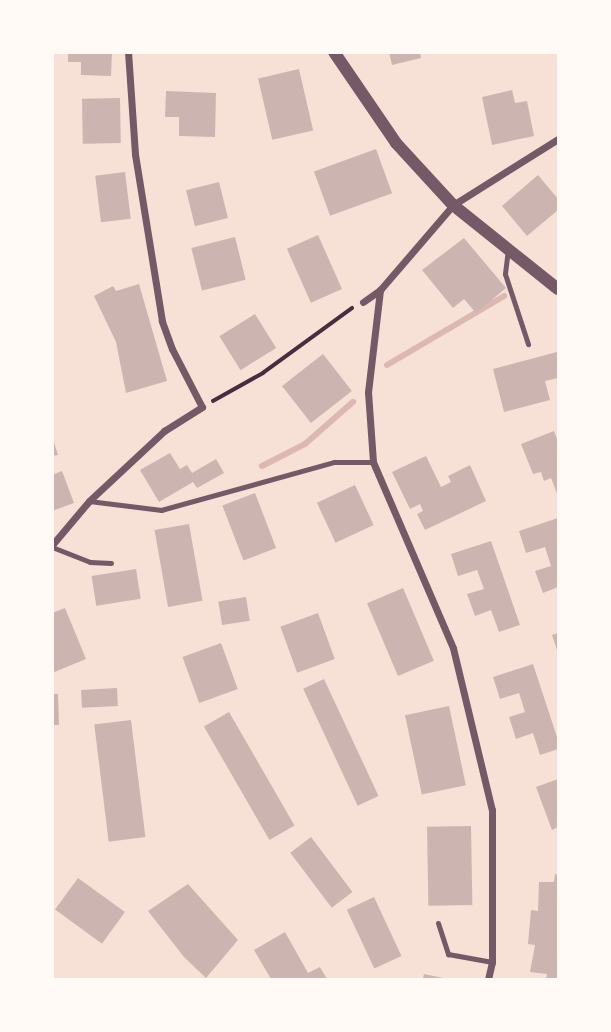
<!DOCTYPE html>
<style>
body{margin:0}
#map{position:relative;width:611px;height:1032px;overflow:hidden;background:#f7e1d7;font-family:"Zilla Slab",serif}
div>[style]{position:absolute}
.stream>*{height:6px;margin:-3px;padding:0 3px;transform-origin:3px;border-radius:3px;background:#dcb8b0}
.building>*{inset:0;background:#ccb4b1;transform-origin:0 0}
.path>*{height:3.5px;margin:-1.75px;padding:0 1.75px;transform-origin:1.75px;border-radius:1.75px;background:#4a2c40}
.service>*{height:5px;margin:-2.5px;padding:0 2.5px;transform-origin:2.5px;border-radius:2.5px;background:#755966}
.minor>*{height:7px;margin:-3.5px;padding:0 3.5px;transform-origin:3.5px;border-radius:3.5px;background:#755966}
.tertiary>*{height:12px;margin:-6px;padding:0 6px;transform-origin:6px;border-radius:6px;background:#755966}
span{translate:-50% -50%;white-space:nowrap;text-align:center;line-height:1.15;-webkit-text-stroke:7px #fffaf5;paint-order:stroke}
.frame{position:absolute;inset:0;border:54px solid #fffaf5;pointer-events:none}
</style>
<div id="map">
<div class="stream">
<div style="left:387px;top:365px;width:136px;rotate:-30.5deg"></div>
<div style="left:262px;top:466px;width:48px;rotate:-27.1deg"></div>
<div style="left:305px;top:444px;width:64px;rotate:-41.2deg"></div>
</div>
<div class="building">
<div style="clip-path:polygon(68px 52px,112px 52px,111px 76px,81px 75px,81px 62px,68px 62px)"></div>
<div style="clip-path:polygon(389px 52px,420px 52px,421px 58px,392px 65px)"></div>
<div style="left:299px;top:69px;width:63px;height:42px;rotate:77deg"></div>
<div style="clip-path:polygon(512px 90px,515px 103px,527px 101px,534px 136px,492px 145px,482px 97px)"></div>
<div style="clip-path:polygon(166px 91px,216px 93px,215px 137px,179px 136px,179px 117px,165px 117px)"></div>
<div style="left:120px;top:98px;width:45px;height:38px;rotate:89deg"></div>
<div style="left:376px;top:149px;width:47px;height:66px;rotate:70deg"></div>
<div style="left:125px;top:172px;width:47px;height:30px;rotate:83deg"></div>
<div style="clip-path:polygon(538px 175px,558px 199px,558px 210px,527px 236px,502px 206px)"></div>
<div style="left:219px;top:182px;width:37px;height:34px;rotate:76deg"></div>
<div style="left:318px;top:235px;width:59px;height:34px;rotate:66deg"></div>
<div style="left:235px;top:237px;width:44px;height:45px;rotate:76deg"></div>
<div style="clip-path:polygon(464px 238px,506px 288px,476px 313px,464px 299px,453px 308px,422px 270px)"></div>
<div style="clip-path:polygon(139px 284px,167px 381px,126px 393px,116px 342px,94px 296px,113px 286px,116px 291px)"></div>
<div style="left:255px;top:314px;width:40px;height:42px;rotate:58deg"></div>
<div style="clip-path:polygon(557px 352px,558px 378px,545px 381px,550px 400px,504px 412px,493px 369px)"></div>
<div style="left:323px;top:354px;width:47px;height:52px;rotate:52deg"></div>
<div style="clip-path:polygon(554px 431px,558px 442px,558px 496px,551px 478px,544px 481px,541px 472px,533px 474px,521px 444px)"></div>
<div style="clip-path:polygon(53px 439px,58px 455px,52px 456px,52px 440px)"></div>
<div style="clip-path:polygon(170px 453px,180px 469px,187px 465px,192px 473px,216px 459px,224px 473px,197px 488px,193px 482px,159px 502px,140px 470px)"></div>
<div style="clip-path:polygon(426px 456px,441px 487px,451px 482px,448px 476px,470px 465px,486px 501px,425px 530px,417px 514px,423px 511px,420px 504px,410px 509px,392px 472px)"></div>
<div style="clip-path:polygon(62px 471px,74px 503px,52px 511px,52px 475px)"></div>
<div style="left:355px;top:485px;width:44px;height:42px;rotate:65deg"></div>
<div style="left:255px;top:493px;width:59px;height:35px;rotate:69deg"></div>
<div style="clip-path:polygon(558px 518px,558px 587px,543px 593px,535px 571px,551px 566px,545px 547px,526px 553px,519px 531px)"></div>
<div style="left:189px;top:524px;width:78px;height:35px;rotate:80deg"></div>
<div style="clip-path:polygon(491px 541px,520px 625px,499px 632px,491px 610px,475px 616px,467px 594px,484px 589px,477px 570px,458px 576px,451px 554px)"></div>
<div style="left:136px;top:569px;width:30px;height:45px;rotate:81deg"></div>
<div style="left:403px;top:588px;width:79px;height:39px;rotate:67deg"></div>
<div style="left:246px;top:597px;width:24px;height:28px;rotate:81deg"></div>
<div style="clip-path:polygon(65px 608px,86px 659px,52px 673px,52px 613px)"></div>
<div style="left:318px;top:613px;width:49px;height:40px;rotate:70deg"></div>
<div style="clip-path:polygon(558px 633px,558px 653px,552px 635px)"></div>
<div style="left:221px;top:643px;width:49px;height:41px;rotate:70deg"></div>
<div style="clip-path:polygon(533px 664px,558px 740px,558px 749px,540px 755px,533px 733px,516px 739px,509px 717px,525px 712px,519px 693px,500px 699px,493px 677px)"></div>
<div style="left:324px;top:679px;width:129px;height:23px;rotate:65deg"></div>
<div style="left:117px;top:688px;width:18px;height:36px;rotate:87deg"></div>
<div style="clip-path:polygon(52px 694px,58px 694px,59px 725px,52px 725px)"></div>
<div style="left:449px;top:706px;width:81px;height:45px;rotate:78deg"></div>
<div style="left:229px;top:712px;width:131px;height:29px;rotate:60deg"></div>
<div style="left:131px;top:720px;width:118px;height:37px;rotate:83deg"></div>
<div style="clip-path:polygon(558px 779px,558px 827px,552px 830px,536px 787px)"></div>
<div style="left:471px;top:826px;width:79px;height:44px;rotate:89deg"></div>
<div style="left:311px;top:837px;width:69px;height:26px;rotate:53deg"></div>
<div style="clip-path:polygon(555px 874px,558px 875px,558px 979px,546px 979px,547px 974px,530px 972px,535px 945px,528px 944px,531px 910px,538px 911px,539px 882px,554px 882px)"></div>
<div style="left:78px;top:878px;width:58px;height:39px;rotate:36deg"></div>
<div style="clip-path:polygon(188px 884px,238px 940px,206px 978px,184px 957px,148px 911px)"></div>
<div style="left:374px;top:897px;width:65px;height:30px;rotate:65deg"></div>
<div style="clip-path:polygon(285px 932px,308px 973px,320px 967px,327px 979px,271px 979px,254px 950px)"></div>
<div style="clip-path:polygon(424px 974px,443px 978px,443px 979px,423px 979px)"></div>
</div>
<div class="path">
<div style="left:213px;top:401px;width:57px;rotate:-29.2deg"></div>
<div style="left:263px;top:373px;width:110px;rotate:-36.1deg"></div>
</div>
<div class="service">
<div style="left:508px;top:249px;width:25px;rotate:97deg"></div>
<div style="left:505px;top:274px;width:74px;rotate:71.8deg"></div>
<div style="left:89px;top:501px;width:73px;rotate:7.1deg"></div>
<div style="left:161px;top:510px;width:180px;rotate:-15.5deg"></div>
<div style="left:334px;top:462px;width:39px"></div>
<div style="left:52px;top:547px;width:41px;rotate:21.5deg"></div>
<div style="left:90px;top:562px;width:21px;rotate:3deg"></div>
<div style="left:438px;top:923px;width:33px;rotate:72deg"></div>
<div style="left:448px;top:954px;width:45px;rotate:10.3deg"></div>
</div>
<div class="minor">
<div style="left:380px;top:290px;width:103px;rotate:96.7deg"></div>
<div style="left:368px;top:392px;width:70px;rotate:85.9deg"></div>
<div style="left:373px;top:462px;width:202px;rotate:66.7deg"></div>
<div style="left:453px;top:648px;width:167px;rotate:76.5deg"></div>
<div style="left:492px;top:810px;width:152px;rotate:90deg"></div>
<div style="left:492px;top:962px;width:17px;rotate:103deg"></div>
<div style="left:363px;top:302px;width:21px;rotate:-35deg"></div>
<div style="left:380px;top:290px;width:112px;rotate:-49.3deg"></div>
<div style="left:453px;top:205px;width:124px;rotate:-32.2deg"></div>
<div style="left:52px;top:545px;width:57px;rotate:-49.9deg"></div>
<div style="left:89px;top:501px;width:103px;rotate:-43deg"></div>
<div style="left:164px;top:431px;width:45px;rotate:-32.3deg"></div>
<div style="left:202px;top:407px;width:65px;rotate:-117.3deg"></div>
<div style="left:172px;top:349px;width:30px;rotate:-110deg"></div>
<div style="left:162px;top:321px;width:169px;rotate:-99.2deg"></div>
<div style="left:135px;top:154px;width:102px;rotate:-93.9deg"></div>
</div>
<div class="tertiary">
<div style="left:334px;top:52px;width:110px;rotate:55.7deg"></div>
<div style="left:396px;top:143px;width:84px;rotate:47.4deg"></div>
<div style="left:453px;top:205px;width:134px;rotate:38.7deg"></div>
</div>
<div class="frame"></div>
</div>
